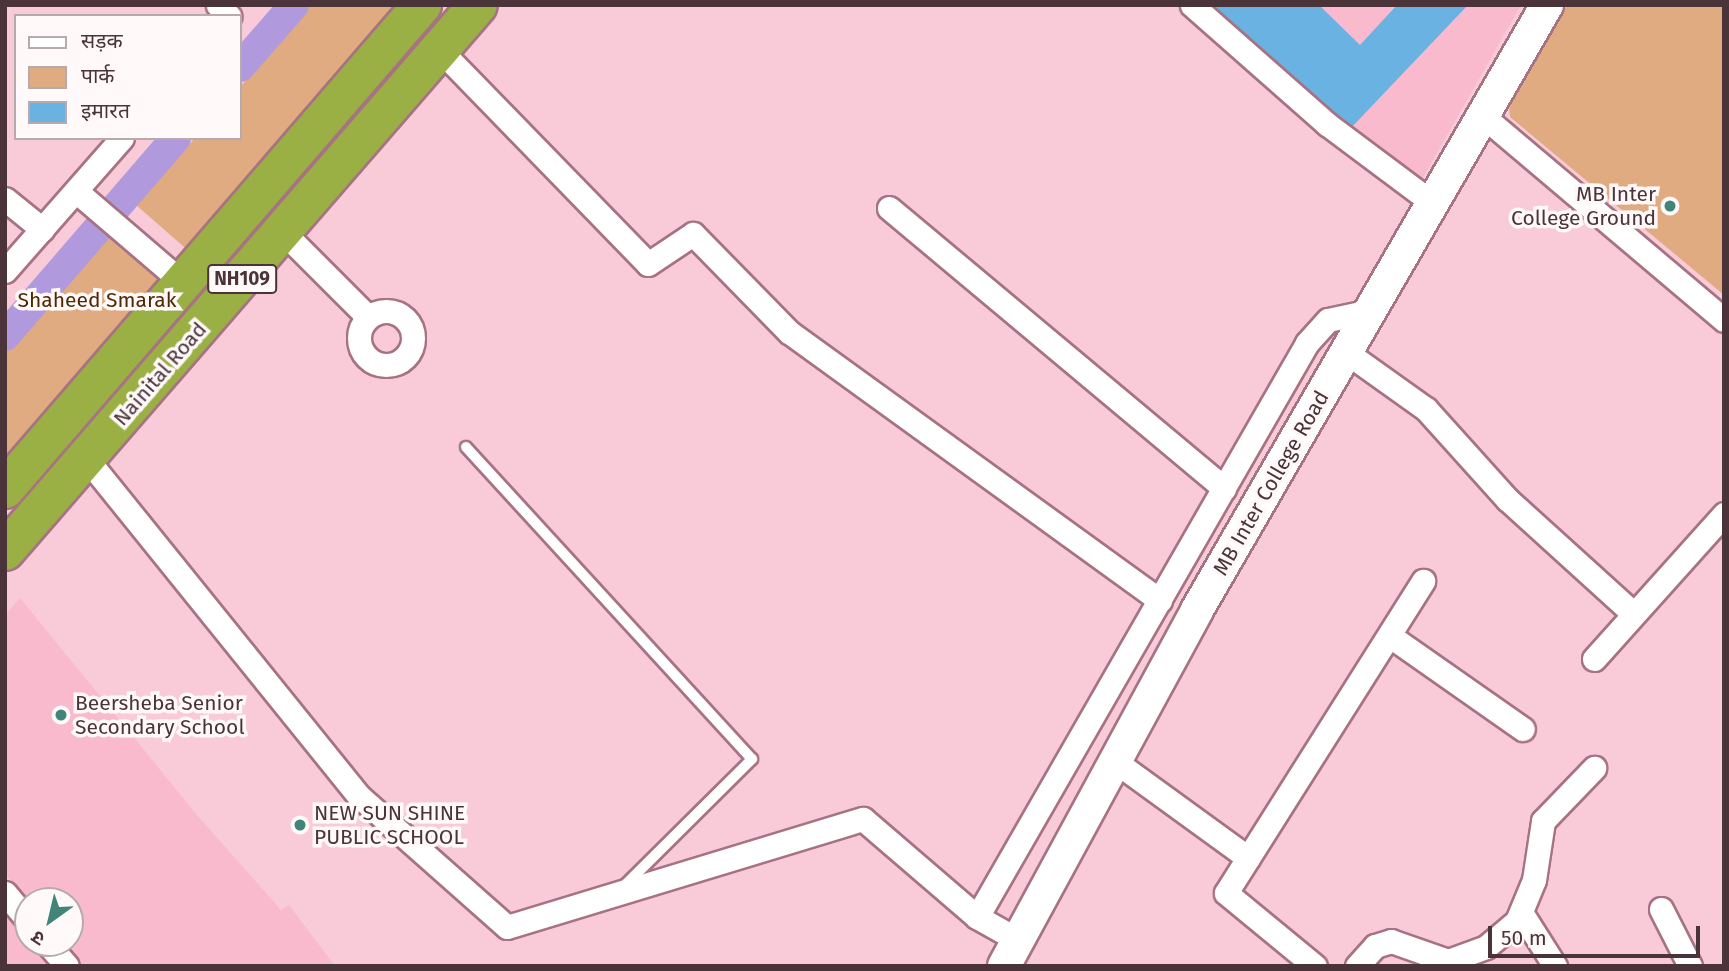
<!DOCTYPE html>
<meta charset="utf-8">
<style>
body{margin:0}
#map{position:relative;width:1729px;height:971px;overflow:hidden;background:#f9cbd8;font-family:"Fira Sans","Noto Sans Devanagari",sans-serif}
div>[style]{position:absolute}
.built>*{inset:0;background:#fabacd}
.green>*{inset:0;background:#e0ab81}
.canal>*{height:30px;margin:-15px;padding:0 15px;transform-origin:15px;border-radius:15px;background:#b199de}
.building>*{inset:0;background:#69b2e2}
.roads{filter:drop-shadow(2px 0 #a77383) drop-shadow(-2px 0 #a77383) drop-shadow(0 2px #a77383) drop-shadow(0 -2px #a77383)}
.lane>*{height:10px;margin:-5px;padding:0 5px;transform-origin:5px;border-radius:5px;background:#fff}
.street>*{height:23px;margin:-11.5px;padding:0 11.5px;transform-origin:11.5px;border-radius:11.5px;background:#fff}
.street>.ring{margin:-11.5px;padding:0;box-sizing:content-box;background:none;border:23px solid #fff;border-radius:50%}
.secondary>*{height:32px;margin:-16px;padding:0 16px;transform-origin:16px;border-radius:16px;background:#fff}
.highway>*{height:38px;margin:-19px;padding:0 19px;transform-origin:19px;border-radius:19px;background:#9aaf44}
.dots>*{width:19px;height:19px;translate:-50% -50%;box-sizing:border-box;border:4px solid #fff9fa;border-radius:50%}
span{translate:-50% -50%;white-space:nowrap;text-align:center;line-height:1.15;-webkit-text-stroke:7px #fff9fa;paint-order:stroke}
.shield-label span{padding:2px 5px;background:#fff9fa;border:2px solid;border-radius:5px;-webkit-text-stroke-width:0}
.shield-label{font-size:19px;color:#4a343a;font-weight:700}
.poi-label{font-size:21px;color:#4a343a}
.right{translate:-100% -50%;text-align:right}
.left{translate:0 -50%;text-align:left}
.park-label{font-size:21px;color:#502800}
.street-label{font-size:21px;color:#4a343a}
.frame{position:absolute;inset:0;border:7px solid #4a343a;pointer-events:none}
.legend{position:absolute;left:14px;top:14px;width:228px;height:126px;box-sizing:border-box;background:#fff9fa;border:2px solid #b7aaad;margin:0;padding:9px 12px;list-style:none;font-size:21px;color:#4a343a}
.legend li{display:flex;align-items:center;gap:14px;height:35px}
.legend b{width:35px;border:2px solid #b7aaad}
.north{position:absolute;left:14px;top:887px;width:70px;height:70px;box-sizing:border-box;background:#fff9fa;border:2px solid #b7aaad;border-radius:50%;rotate:214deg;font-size:19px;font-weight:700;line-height:28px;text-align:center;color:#4a343a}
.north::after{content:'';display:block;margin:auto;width:24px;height:32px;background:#418478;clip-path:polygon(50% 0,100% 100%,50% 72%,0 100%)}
.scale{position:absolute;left:1488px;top:926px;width:212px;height:32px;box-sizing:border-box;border:4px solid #4a343a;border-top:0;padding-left:9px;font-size:21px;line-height:24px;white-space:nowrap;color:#4a343a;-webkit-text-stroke:5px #fff9fa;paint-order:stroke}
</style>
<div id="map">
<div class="built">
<div style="clip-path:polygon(1213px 5px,1521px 5px,1421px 181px,1350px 129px)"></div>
<div style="clip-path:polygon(20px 598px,197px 815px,281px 910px,289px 905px,335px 966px,83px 966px,64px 943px,70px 943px,70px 901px,28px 901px,5px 874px,5px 615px)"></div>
<div style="clip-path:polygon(5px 906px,28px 933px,28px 943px,36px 943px,55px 966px,5px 966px)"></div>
</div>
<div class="green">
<div style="clip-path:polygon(311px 5px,402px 5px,191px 253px,136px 205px,195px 138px,240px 138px,240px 87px)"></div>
<div style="clip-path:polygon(1567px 5px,1724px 5px,1724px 295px,1510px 117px,1509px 106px)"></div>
<div style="clip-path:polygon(106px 231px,162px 281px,11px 461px,5px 456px,5px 351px)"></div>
</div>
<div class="canal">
<div style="left:240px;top:67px;width:82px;rotate:-48.9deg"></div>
<div style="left:5px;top:336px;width:262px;rotate:-49.2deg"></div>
</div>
<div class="building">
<div style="clip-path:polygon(1213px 5px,1319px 5px,1360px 45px,1397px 5px,1468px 5px,1350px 129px)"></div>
</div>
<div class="roads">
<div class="lane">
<div style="left:466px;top:447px;width:423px;rotate:47.5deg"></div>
<div style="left:752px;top:759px;width:179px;rotate:135.2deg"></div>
</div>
<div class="street">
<div style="left:218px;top:5px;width:16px;rotate:45deg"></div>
<div style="left:1192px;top:5px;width:180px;rotate:41.4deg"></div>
<div style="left:1327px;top:124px;width:134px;rotate:36.8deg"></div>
<div style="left:440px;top:50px;width:298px;rotate:45.8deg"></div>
<div style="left:648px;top:264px;width:54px;rotate:-33.7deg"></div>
<div style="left:693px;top:234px;width:137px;rotate:45.6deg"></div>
<div style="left:789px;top:332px;width:458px;rotate:35.9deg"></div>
<div style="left:1484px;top:117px;width:314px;rotate:40.2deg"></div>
<div style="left:76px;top:191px;width:140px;rotate:40.6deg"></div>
<div style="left:5px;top:199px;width:48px;rotate:39deg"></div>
<div style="left:889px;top:208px;width:437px;rotate:39.9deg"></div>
<div style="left:283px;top:232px;width:120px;rotate:45deg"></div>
<div style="left:5px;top:271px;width:177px;rotate:-48.7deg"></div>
<div class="ring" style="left:359px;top:311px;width:31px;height:31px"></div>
<div style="left:1346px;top:352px;width:98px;rotate:35.5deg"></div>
<div style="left:1426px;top:409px;width:121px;rotate:48deg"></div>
<div style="left:1507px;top:499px;width:171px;rotate:42.2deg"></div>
<div style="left:86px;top:458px;width:436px;rotate:51.1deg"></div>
<div style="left:360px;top:797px;width:196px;rotate:41.5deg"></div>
<div style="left:507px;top:927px;width:372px;rotate:-16.9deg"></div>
<div style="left:863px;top:819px;width:150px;rotate:40.7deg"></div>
<div style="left:977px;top:917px;width:47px;rotate:29.3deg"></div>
<div style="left:1390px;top:636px;width:162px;rotate:35deg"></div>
<div style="left:1594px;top:659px;width:195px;rotate:-48.1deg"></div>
<div style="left:1116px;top:762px;width:163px;rotate:36deg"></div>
<div style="left:1248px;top:858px;width:41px;rotate:122.2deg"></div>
<div style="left:1226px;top:893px;width:115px;rotate:39.4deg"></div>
<div style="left:1248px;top:858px;width:328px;rotate:-57.7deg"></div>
<div style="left:5px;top:893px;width:35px;rotate:50deg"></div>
<div style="left:1661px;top:909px;width:64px;rotate:63deg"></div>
<div style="left:1522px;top:914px;width:62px;rotate:57.6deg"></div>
<div style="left:977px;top:917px;width:662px;rotate:-60.1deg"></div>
<div style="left:1307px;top:343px;width:31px;rotate:-48deg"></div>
<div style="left:1328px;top:320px;width:43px;rotate:-12.1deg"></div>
<div style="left:47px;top:943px;width:30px;rotate:49deg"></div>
<div style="left:1357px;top:966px;width:27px;rotate:-48deg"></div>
<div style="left:1375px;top:946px;width:17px;rotate:-17deg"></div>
<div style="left:1391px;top:941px;width:60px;rotate:19.3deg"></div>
<div style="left:1448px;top:961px;width:40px;rotate:-20.2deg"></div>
<div style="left:1486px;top:947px;width:40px;rotate:-40deg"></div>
<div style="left:1517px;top:921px;width:44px;rotate:-67.5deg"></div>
<div style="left:1534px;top:880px;width:60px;rotate:-81.3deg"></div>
<div style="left:1543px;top:821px;width:74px;rotate:-46.1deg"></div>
</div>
<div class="secondary">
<div style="left:1004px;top:966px;width:405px;rotate:-61.5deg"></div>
<div style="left:1197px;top:610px;width:699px;rotate:-59.95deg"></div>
</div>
<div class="highway">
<div style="left:5px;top:489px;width:639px;rotate:-49.25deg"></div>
<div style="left:5px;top:551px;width:722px;rotate:-49.1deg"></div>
</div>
</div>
<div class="dots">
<div style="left:1670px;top:206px;background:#418478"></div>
<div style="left:61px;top:715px;background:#418478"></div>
<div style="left:300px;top:825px;background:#418478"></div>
</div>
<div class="shield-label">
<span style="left:242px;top:279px">NH109</span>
</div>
<div class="poi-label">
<span class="right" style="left:1656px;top:206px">MB Inter<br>College Ground</span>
<span class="left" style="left:75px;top:715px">Beersheba Senior<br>Secondary School</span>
<span class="left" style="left:314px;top:825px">NEW SUN SHINE<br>PUBLIC SCHOOL</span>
</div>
<div class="park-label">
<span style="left:97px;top:300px">Shaheed Smarak</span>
</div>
<div class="street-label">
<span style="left:160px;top:374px;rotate:-49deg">Nainital Road</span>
<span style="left:1271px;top:483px;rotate:-60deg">MB Inter College Road</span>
</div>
<div class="frame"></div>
<ul class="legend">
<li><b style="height:9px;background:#fff"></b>सड़क</li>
<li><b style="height:19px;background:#e0ab81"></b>पार्क</li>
<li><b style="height:19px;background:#69b2e2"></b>इमारत</li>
</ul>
<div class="north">उ</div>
<div class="scale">50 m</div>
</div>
